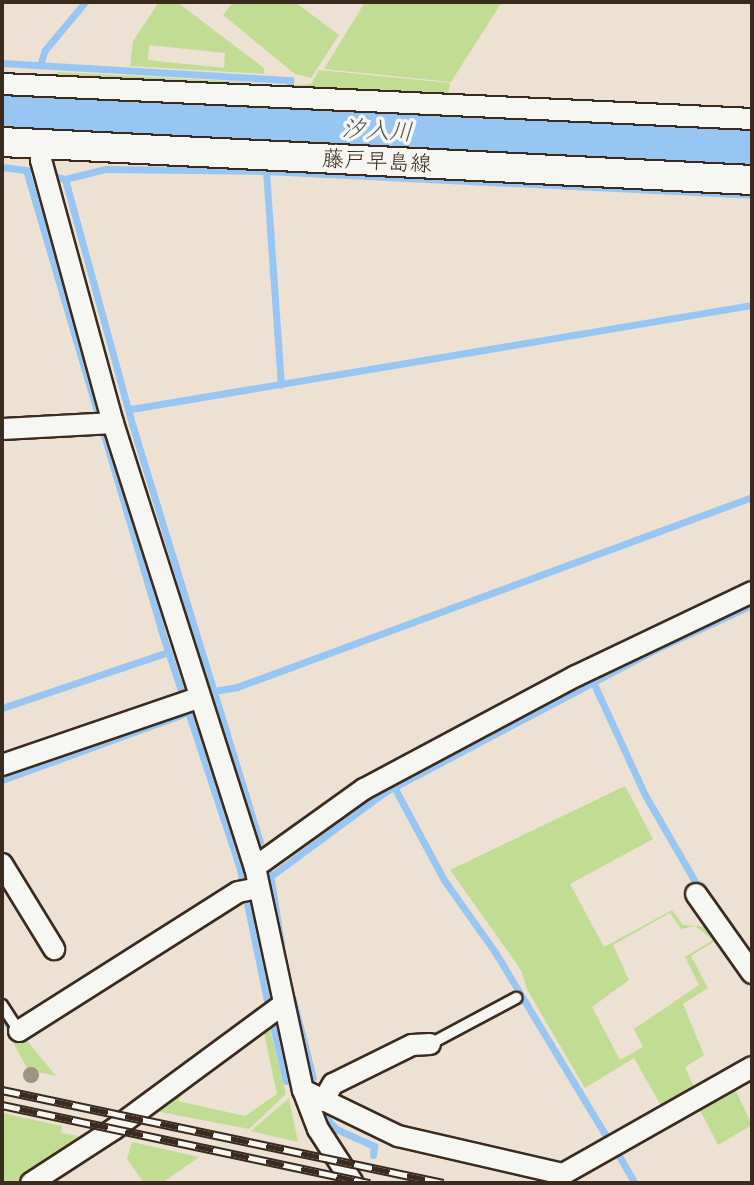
<!DOCTYPE html>
<meta charset="utf-8">
<style>
body{margin:0}
#map{position:relative;width:754px;height:1185px;overflow:hidden;background:#ece1d2;font-family:Sriracha,"Klee One",sans-serif}
div>[style]{position:absolute}
.green>*{inset:0;background:#c1dd94}
.stream>*{height:7px;margin:-3.5px;padding:0 3.5px;transform-origin:3.5px;border-radius:3.5px;background:#98c6f3}
.river>*{height:40px;margin:-20px;padding:0 20px;transform-origin:20px;border-radius:20px;background:#98c6f3}
.roads{filter:drop-shadow(2px 0 #3b2a1e) drop-shadow(-2px 0 #3b2a1e) drop-shadow(0 2px #3b2a1e) drop-shadow(0 -2px #3b2a1e)}
.service>*{height:10px;margin:-5px;padding:0 5px;transform-origin:5px;border-radius:5px;background:#f6f6f2}
.minor>*{height:20px;margin:-10px;padding:0 10px;transform-origin:10px;border-radius:10px;background:#f6f6f2}
.secondary>*{height:28px;margin:-14px;padding:0 14px;transform-origin:14px;border-radius:14px;background:#f6f6f2}
.rail>*{height:9px;margin-top:-4.5px;transform-origin:0;background:repeating-linear-gradient(90deg,#f6f6f2 0 18px,#3b2a1e 0 36px);box-sizing:border-box;border-block:2px solid #3b2a1e}
.trees>*{width:16px;height:16px;margin:-8px;border-radius:50%;background:#9d9580}
span{translate:-50% -50%;white-space:nowrap;text-align:center;line-height:1.15;-webkit-text-stroke:7px #f6f6f2;paint-order:stroke}
.street-label{font-size:22px;color:#3b2a1e}
.water-label{font-size:24px;color:#525153;font-style:italic}
.frame{position:absolute;inset:0;border:4px solid #3b2a1e;pointer-events:none}
</style>
<div id="map">
<div class="green">
<div style="clip-path:polygon(evenodd,159px 2px,177px 2px,264px 68px,264px 74px,130px 66px,133px 41px,159px 2px,149px 45px,225px 53px,224px 68px,148px 60px,149px 45px)"></div>
<div style="clip-path:polygon(233px 2px,295px 2px,339px 35px,311px 78px,295px 74px,223px 15px)"></div>
<div style="clip-path:polygon(365px 2px,502px 2px,451px 82px,324px 69px)"></div>
<div style="clip-path:polygon(319px 70px,450px 83px,447px 101px,286px 92px,281px 86px,311px 84px)"></div>
<div style="clip-path:polygon(58px 72px,262px 83px,57px 80px)"></div>
<div style="clip-path:polygon(2px 90px,752px 124px,752px 136px,2px 100px)"></div>
<div style="clip-path:polygon(evenodd,625px 786px,653px 839px,570px 884px,604px 947px,672px 910px,683px 925px,708px 927px,718px 939px,691px 956px,708px 988px,683px 1004px,704px 1055px,685px 1067px,696px 1091px,663px 1109px,634px 1058px,585px 1088px,528px 991px,521px 970px,450px 870px,625px 786px,670px 913px,681px 929px,695px 926px,713px 940px,685px 957px,699px 985px,634px 1029px,643px 1047px,620px 1060px,592px 1007px,629px 980px,613px 945px,670px 913px)"></div>
<div style="clip-path:polygon(269px 1025px,286px 1094px,249px 1129px,160px 1112px,160px 1106px,190px 1082px,178px 1101px,245px 1116px,277px 1094px,263px 1028px)"></div>
<div style="clip-path:polygon(10px 1037px,24px 1037px,56px 1076px,28px 1070px)"></div>
<div style="clip-path:polygon(734px 1087px,752px 1125px,718px 1145px,699px 1108px)"></div>
<div style="clip-path:polygon(289px 1098px,298px 1142px,251px 1131px)"></div>
<div style="clip-path:polygon(2px 1113px,62px 1126px,61px 1133px,79px 1136px,14px 1183px,2px 1183px)"></div>
<div style="clip-path:polygon(132px 1142px,199px 1157px,162px 1183px,144px 1183px,127px 1159px)"></div>
</div>
<div class="stream">
<div style="left:2px;top:63px;width:289px;rotate:3.4deg"></div>
<div style="left:290px;top:80px;width:6px;rotate:90deg"></div>
<div style="left:40px;top:65px;width:16px;rotate:-72deg"></div>
<div style="left:45px;top:50px;width:62px;rotate:-50.2deg"></div>
<div style="left:287px;top:126px;width:9px;rotate:-90deg"></div>
<div style="left:2px;top:167px;width:26px;rotate:7deg"></div>
<div style="left:26px;top:170px;width:479px;rotate:73.6deg"></div>
<div style="left:161px;top:630px;width:252px;rotate:71.7deg"></div>
<div style="left:240px;top:869px;width:130px;rotate:78.4deg"></div>
<div style="left:266px;top:996px;width:87px;rotate:76.8deg"></div>
<div style="left:286px;top:1081px;width:4px;rotate:-14deg"></div>
<div style="left:266px;top:171px;width:214px;rotate:86deg"></div>
<div style="left:48px;top:175px;width:17px;rotate:13deg"></div>
<div style="left:65px;top:179px;width:41px;rotate:-14deg"></div>
<div style="left:105px;top:169px;width:161px;rotate:0.7deg"></div>
<div style="left:266px;top:171px;width:487px;rotate:2.8deg"></div>
<div style="left:65px;top:179px;width:257px;rotate:74.7deg"></div>
<div style="left:133px;top:427px;width:434px;rotate:73deg"></div>
<div style="left:131px;top:409px;width:630px;rotate:-9.51deg"></div>
<div style="left:593px;top:682px;width:124px;rotate:65.3deg"></div>
<div style="left:645px;top:795px;width:110px;rotate:59.9deg"></div>
<div style="left:213px;top:691px;width:24px;rotate:-9deg"></div>
<div style="left:237px;top:687px;width:549px;rotate:-20.25deg"></div>
<div style="left:2px;top:708px;width:175px;rotate:-18.6deg"></div>
<div style="left:2px;top:780px;width:196px;rotate:-20deg"></div>
<div style="left:394px;top:787px;width:106px;rotate:61.7deg"></div>
<div style="left:444px;top:880px;width:88px;rotate:54.7deg"></div>
<div style="left:495px;top:952px;width:218px;rotate:58.9deg"></div>
<div style="left:270px;top:874px;width:71px;rotate:81.1deg"></div>
<div style="left:271px;top:876px;width:142px;rotate:-36.4deg"></div>
<div style="left:385px;top:792px;width:304px;rotate:-27.8deg"></div>
<div style="left:654px;top:650px;width:108px;rotate:-24.7deg"></div>
<div style="left:293px;top:999px;width:81px;rotate:75.8deg"></div>
<div style="left:2px;top:1016px;width:22px;rotate:56deg"></div>
<div style="left:321px;top:1112px;width:23px;rotate:49deg"></div>
<div style="left:336px;top:1129px;width:42px;rotate:24.1deg"></div>
<div style="left:374px;top:1146px;width:9px;rotate:96deg"></div>
<div style="left:618px;top:1154px;width:34px;rotate:60deg"></div>
</div>
<div class="river">
<div style="left:2px;top:110px;width:491px;rotate:3.3deg"></div>
<div style="left:492px;top:138px;width:260px;rotate:1.5deg"></div>
</div>
<div class="roads">
<div class="service">
<div style="left:2px;top:1005px;width:31px;rotate:57deg"></div>
<div style="left:430px;top:1044px;width:98px;rotate:-28.1deg"></div>
</div>
<div class="minor">
<div style="left:2px;top:84px;width:751px;rotate:2.67deg"></div>
<div style="left:42px;top:144px;width:16px;rotate:94deg"></div>
<div style="left:41px;top:160px;width:273px;rotate:74.7deg"></div>
<div style="left:113px;top:423px;width:466px;rotate:72.3deg"></div>
<div style="left:255px;top:867px;width:228px;rotate:77.9deg"></div>
<div style="left:303px;top:1090px;width:106px;rotate:25.8deg"></div>
<div style="left:398px;top:1136px;width:169px;rotate:13deg"></div>
<div style="left:563px;top:1174px;width:217px;rotate:-29.5deg"></div>
<div style="left:2px;top:429px;width:111px;rotate:-3.1deg"></div>
<div style="left:2px;top:765px;width:207px;rotate:-18.9deg"></div>
<div style="left:2px;top:864px;width:100px;rotate:58.5deg"></div>
<div style="left:255px;top:867px;width:134px;rotate:-35.6deg"></div>
<div style="left:364px;top:789px;width:240px;rotate:-28.1deg"></div>
<div style="left:576px;top:676px;width:195px;rotate:-25.5deg"></div>
<div style="left:696px;top:894px;width:97px;rotate:54.7deg"></div>
<div style="left:19px;top:1031px;width:259px;rotate:-32.4deg"></div>
<div style="left:238px;top:892px;width:21px;rotate:-11deg"></div>
<div style="left:303px;top:1090px;width:42px;rotate:69deg"></div>
<div style="left:318px;top:1129px;width:64px;rotate:57.1deg"></div>
<div style="left:323px;top:1101px;width:20px;rotate:-60deg"></div>
<div style="left:333px;top:1084px;width:88px;rotate:-26.3deg"></div>
<div style="left:412px;top:1045px;width:18px;rotate:-3deg"></div>
<div style="left:31px;top:1183px;width:99px;rotate:-33deg"></div>
<div style="left:114px;top:1129px;width:209px;rotate:-36.4deg"></div>
</div>
<div class="secondary">
<div style="left:2px;top:142px;width:751px;rotate:2.9deg"></div>
</div>
</div>
<div class="rail">
<div style="left:2px;top:1090px;width:451px;rotate:11.9deg"></div>
<div style="left:2px;top:1105px;width:376px;rotate:12deg"></div>
</div>
<div class="trees">
<div style="left:31px;top:1075px"></div>
</div>
<div class="street-label">
<span style="left:377px;top:161px;rotate:3deg">藤戸早島線</span>
</div>
<div class="water-label">
<span style="left:377px;top:131px;rotate:3deg">汐入川</span>
</div>
<div class="frame"></div>
</div>
